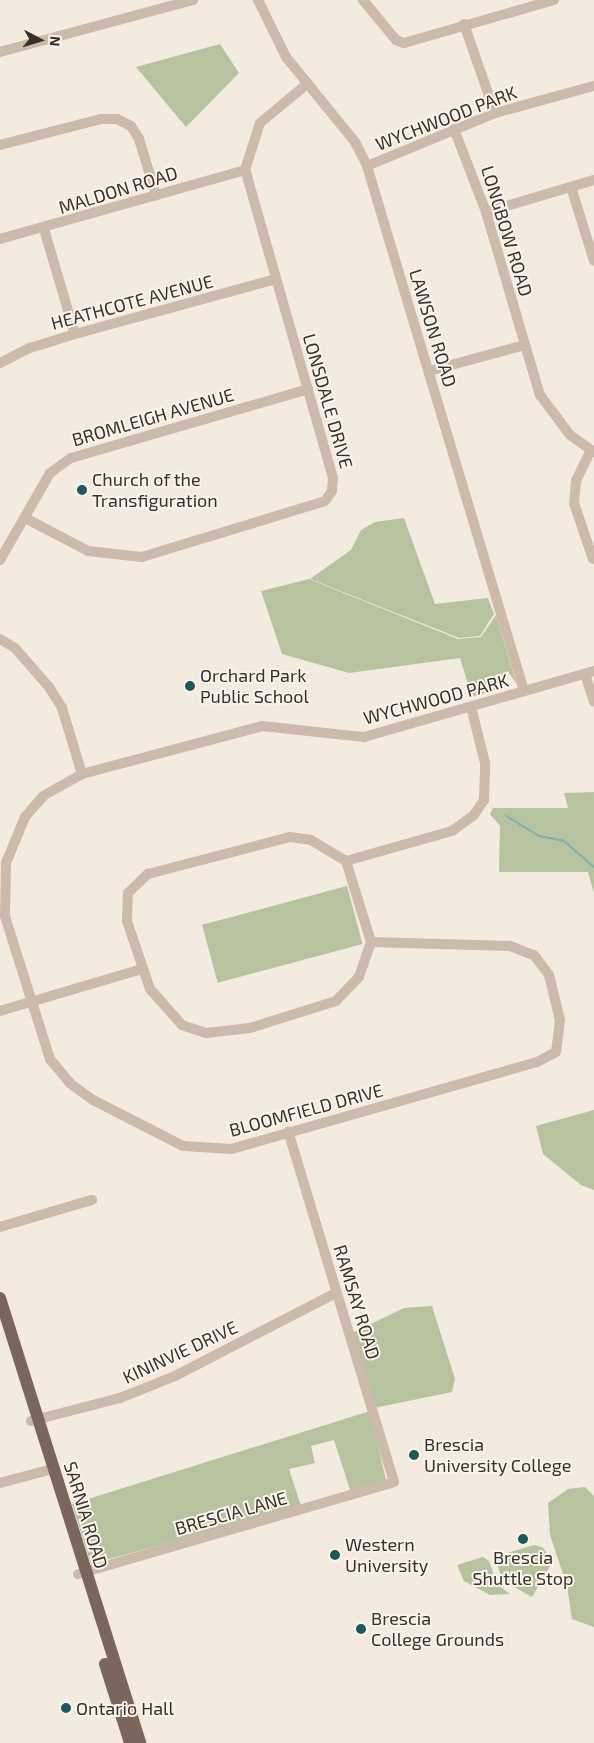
<!DOCTYPE html>
<style>
body{margin:0}
#map{position:relative;width:594px;height:1743px;overflow:hidden;background:#f3eae0;font-family:"Exo 2",sans-serif}
div>[style]{position:absolute}
.green>*{inset:0;background:#b7c39f;transform-origin:0 0}
.stream>*{height:2px;margin:-1px;padding:0 1px;transform-origin:1px;border-radius:1px;background:#7eafb1}
.minor>*{height:10px;margin:-5px;padding:0 5px;transform-origin:5px;border-radius:5px;background:#ccbaab}
.major>*{height:12px;margin:-6px;padding:0 6px;transform-origin:6px;border-radius:6px;background:#7b665b}
.dots>*{width:14px;height:14px;translate:-50% -50%;box-sizing:border-box;border:2px solid #faf4ec;border-radius:50%}
span{translate:-50% -50%;white-space:nowrap;text-align:center;line-height:1.15;-webkit-text-stroke:4px #faf4ec;paint-order:stroke}
.street-label{font-size:18px;color:#3a2f2a}
.poi-label{font-size:18px;color:#3a2f2a}
.left{translate:0 -50%;text-align:left}
.north{position:absolute;left:15px;top:15px;width:50px;height:50px;-webkit-text-stroke:4px #faf4ec;paint-order:stroke;rotate:95deg;font-size:14px;font-weight:700;line-height:20px;text-align:center;color:#3a2f2a}
.north::after{content:'';display:block;margin:auto;width:18px;height:22px;background:#3a2f2a;clip-path:polygon(50% 0,100% 100%,50% 72%,0 100%)}
</style>
<div id="map">
<div class="green">
<div style="clip-path:polygon(220px 44px,239px 73px,186px 127px,136px 67px)"></div>
<div style="clip-path:polygon(404px 518px,435px 604px,488px 598px,494px 614px,480px 636px,459px 638px,310px 579px,351px 550px,361px 530px,375px 522px)"></div>
<div style="clip-path:polygon(309px 579px,458px 639px,481px 637px,496px 615px,516px 683px,509px 673px,501px 675px,504px 687px,472px 697px,460px 658px,349px 673px,282px 654px,261px 591px)"></div>
<div style="clip-path:polygon(594px 792px,594px 893px,588px 872px,499px 872px,500px 826px,490px 814px,493px 808px,568px 808px,564px 793px)"></div>
<div style="left:347px;top:886px;width:60px;height:150px;rotate:75deg"></div>
<div style="clip-path:polygon(594px 1110px,594px 1190px,581px 1185px,543px 1154px,536px 1126px)"></div>
<div style="clip-path:polygon(432px 1306px,455px 1379px,452px 1392px,374px 1408px,352px 1333px,404px 1308px)"></div>
<div style="clip-path:polygon(370px 1411px,386px 1480px,351px 1493px,334px 1440px,311px 1446px,315px 1463px,289px 1469px,301px 1506px,91px 1564px,72px 1504px)"></div>
<div style="clip-path:polygon(585px 1487px,594px 1496px,594px 1627px,572px 1619px,567px 1586px,550px 1535px,548px 1503px,568px 1489px)"></div>
<div style="clip-path:polygon(534px 1545px,542px 1547px,553px 1561px,532px 1597px,502px 1580px,498px 1566px,504px 1554px)"></div>
<div style="clip-path:polygon(483px 1557px,489px 1561px,497px 1584px,510px 1594px,490px 1595px,464px 1581px,457px 1565px)"></div>
</div>
<div class="stream">
<div style="left:506px;top:816px;width:39px;rotate:31deg"></div>
<div style="left:539px;top:836px;width:25px;rotate:11deg"></div>
<div style="left:564px;top:841px;width:40px;rotate:41deg"></div>
</div>
<div class="minor">
<div style="left:258px;top:0;width:64px;rotate:63.8deg"></div>
<div style="left:286px;top:57px;width:109px;rotate:50.9deg"></div>
<div style="left:355px;top:142px;width:27px;rotate:63deg"></div>
<div style="left:367px;top:166px;width:548px;rotate:73.35deg"></div>
<div style="left:363px;top:0;width:52px;rotate:50.5deg"></div>
<div style="left:396px;top:40px;width:9px;rotate:21deg"></div>
<div style="left:404px;top:43px;width:156px;rotate:-16deg"></div>
<div style="left:464px;top:24px;width:94px;rotate:70.8deg"></div>
<div style="left:0;top:52px;width:200px;rotate:-15.1deg"></div>
<div style="left:454px;top:129px;width:89px;rotate:68.9deg"></div>
<div style="left:486px;top:212px;width:191px;rotate:73.6deg"></div>
<div style="left:540px;top:395px;width:50px;rotate:53.1deg"></div>
<div style="left:570px;top:435px;width:29px;rotate:35deg"></div>
<div style="left:0;top:145px;width:104px;rotate:-14.4deg"></div>
<div style="left:101px;top:119px;width:16px"></div>
<div style="left:117px;top:119px;width:16px;rotate:27deg"></div>
<div style="left:131px;top:126px;width:15px;rotate:58deg"></div>
<div style="left:139px;top:139px;width:59px;rotate:73.1deg"></div>
<div style="left:367px;top:166px;width:139px;rotate:-22.5deg"></div>
<div style="left:495px;top:113px;width:103px;rotate:-15.3deg"></div>
<div style="left:571px;top:187px;width:77px;rotate:72.7deg"></div>
<div style="left:486px;top:212px;width:113px;rotate:-16.5deg"></div>
<div style="left:44px;top:229px;width:109px;rotate:73.6deg"></div>
<div style="left:0;top:239px;width:255px;rotate:-15.7deg"></div>
<div style="left:0;top:363px;width:34px;rotate:-27deg"></div>
<div style="left:30px;top:348px;width:47px;rotate:-17.3deg"></div>
<div style="left:75px;top:334px;width:208px;rotate:-15.3deg"></div>
<div style="left:429px;top:371px;width:99px;rotate:-15.2deg"></div>
<div style="left:591px;top:450px;width:34px;rotate:116deg"></div>
<div style="left:576px;top:481px;width:22px;rotate:95deg"></div>
<div style="left:574px;top:503px;width:59px;rotate:71.3deg"></div>
<div style="left:25px;top:518px;width:71px;rotate:27.6deg"></div>
<div style="left:88px;top:551px;width:54px;rotate:6.3deg"></div>
<div style="left:142px;top:557px;width:191px;rotate:-17deg"></div>
<div style="left:325px;top:501px;width:12px;rotate:-55deg"></div>
<div style="left:332px;top:491px;width:13px;rotate:-86deg"></div>
<div style="left:333px;top:478px;width:320px;rotate:-105.9deg"></div>
<div style="left:245px;top:170px;width:49px;rotate:-72.3deg"></div>
<div style="left:260px;top:123px;width:62px;rotate:-39.8deg"></div>
<div style="left:0;top:560px;width:100px;rotate:-60.1deg"></div>
<div style="left:50px;top:473px;width:26px;rotate:-36deg"></div>
<div style="left:71px;top:458px;width:247px;rotate:-16.2deg"></div>
<div style="left:0;top:639px;width:17px;rotate:31deg"></div>
<div style="left:15px;top:648px;width:52px;rotate:48.9deg"></div>
<div style="left:49px;top:687px;width:25px;rotate:58deg"></div>
<div style="left:62px;top:708px;width:69px;rotate:73.1deg"></div>
<div style="left:585px;top:674px;width:29px;rotate:72deg"></div>
<div style="left:290px;top:837px;width:21px;rotate:8deg"></div>
<div style="left:311px;top:840px;width:41px;rotate:31deg"></div>
<div style="left:346px;top:861px;width:85px;rotate:72.8deg"></div>
<div style="left:371px;top:942px;width:37px;rotate:109deg"></div>
<div style="left:359px;top:977px;width:33px;rotate:134deg"></div>
<div style="left:336px;top:1001px;width:90px;rotate:162.6deg"></div>
<div style="left:250px;top:1028px;width:44px;rotate:173.5deg"></div>
<div style="left:206px;top:1033px;width:25px;rotate:-162deg"></div>
<div style="left:182px;top:1025px;width:48px;rotate:-131.6deg"></div>
<div style="left:150px;top:989px;width:72px;rotate:-108.7deg"></div>
<div style="left:127px;top:921px;width:28px;rotate:-88deg"></div>
<div style="left:128px;top:893px;width:28px;rotate:-44deg"></div>
<div style="left:148px;top:874px;width:147px;rotate:-14.6deg"></div>
<div style="left:346px;top:861px;width:110px;rotate:-15.8deg"></div>
<div style="left:452px;top:831px;width:27px;rotate:-36deg"></div>
<div style="left:474px;top:815px;width:18px;rotate:-56deg"></div>
<div style="left:484px;top:800px;width:37px;rotate:-88deg"></div>
<div style="left:485px;top:763px;width:58px;rotate:-104deg"></div>
<div style="left:371px;top:942px;width:139px;rotate:1.6deg"></div>
<div style="left:510px;top:946px;width:26px;rotate:21deg"></div>
<div style="left:534px;top:955px;width:25px;rotate:53deg"></div>
<div style="left:549px;top:975px;width:46px;rotate:76.3deg"></div>
<div style="left:560px;top:1020px;width:32px;rotate:97deg"></div>
<div style="left:556px;top:1052px;width:21px;rotate:152deg"></div>
<div style="left:537px;top:1062px;width:317px;rotate:164.1deg"></div>
<div style="left:232px;top:1149px;width:49px;rotate:-176.5deg"></div>
<div style="left:183px;top:1146px;width:101px;rotate:-152.9deg"></div>
<div style="left:93px;top:1100px;width:29px;rotate:-144deg"></div>
<div style="left:70px;top:1083px;width:31px;rotate:-130deg"></div>
<div style="left:50px;top:1059px;width:150px;rotate:-107.5deg"></div>
<div style="left:5px;top:916px;width:53px;rotate:-88.9deg"></div>
<div style="left:6px;top:863px;width:50px;rotate:-67.6deg"></div>
<div style="left:25px;top:817px;width:28px;rotate:-49deg"></div>
<div style="left:43px;top:796px;width:45px;rotate:-29.4deg"></div>
<div style="left:82px;top:774px;width:186px;rotate:-14.9deg"></div>
<div style="left:262px;top:726px;width:103px;rotate:6.2deg"></div>
<div style="left:364px;top:737px;width:239px;rotate:-16deg"></div>
<div style="left:0;top:1011px;width:148px;rotate:-16.5deg"></div>
<div style="left:0;top:1227px;width:96px;rotate:-16.4deg"></div>
<div style="left:31px;top:1421px;width:92px;rotate:-14.5deg"></div>
<div style="left:120px;top:1398px;width:59px;rotate:-21.8deg"></div>
<div style="left:175px;top:1376px;width:181px;rotate:-27.3deg"></div>
<div style="left:0;top:1483px;width:55px;rotate:-14.8deg"></div>
<div style="left:78px;top:1574px;width:329px;rotate:-16.2deg"></div>
<div style="left:394px;top:1482px;width:366px;rotate:-106.8deg"></div>
</div>
<div class="major">
<div style="left:0;top:1298px;width:467px;rotate:72.5deg"></div>
<div style="left:105px;top:1664px;width:83px;rotate:72.4deg"></div>
</div>
<div class="dots">
<div style="left:82px;top:490px;background:#1f585c"></div>
<div style="left:190px;top:686px;background:#1f585c"></div>
<div style="left:414px;top:1455px;background:#1f585c"></div>
<div style="left:523px;top:1539px;background:#1f585c"></div>
<div style="left:335px;top:1555px;background:#1f585c"></div>
<div style="left:361px;top:1629px;background:#1f585c"></div>
<div style="left:66px;top:1708px;background:#1f585c"></div>
</div>
<div class="street-label">
<span style="left:446px;top:118px;rotate:-21deg">WYCHWOOD PARK</span>
<span style="left:118px;top:190px;rotate:-17deg">MALDON ROAD</span>
<span style="left:507px;top:231px;rotate:73deg">LONGBOW ROAD</span>
<span style="left:132px;top:302px;rotate:-15deg">HEATHCOTE AVENUE</span>
<span style="left:433px;top:328px;rotate:73deg">LAWSON ROAD</span>
<span style="left:328px;top:401px;rotate:74deg">LONSDALE DRIVE</span>
<span style="left:153px;top:417px;rotate:-16deg">BROMLEIGH AVENUE</span>
<span style="left:436px;top:699px;rotate:-15deg">WYCHWOOD PARK</span>
<span style="left:306px;top:1110px;rotate:-15deg">BLOOMFIELD DRIVE</span>
<span style="left:357px;top:1302px;rotate:73deg">RAMSAY ROAD</span>
<span style="left:180px;top:1352px;rotate:-25deg">KININVIE DRIVE</span>
<span style="left:231px;top:1513px;rotate:-16deg">BRESCIA LANE</span>
<span style="left:86px;top:1515px;rotate:73deg">SARNIA ROAD</span>
</div>
<div class="poi-label">
<span class="left" style="left:92px;top:490px">Church of the<br>Transfiguration</span>
<span class="left" style="left:200px;top:686px">Orchard Park<br>Public School</span>
<span class="left" style="left:424px;top:1455px">Brescia<br>University College</span>
<span class="left" style="left:345px;top:1555px">Western<br>University</span>
<span style="left:523px;top:1568px">Brescia<br>Shuttle Stop</span>
<span class="left" style="left:371px;top:1629px">Brescia<br>College Grounds</span>
<span class="left" style="left:76px;top:1708px">Ontario Hall</span>
</div>
<div class="north">N</div>
</div>
